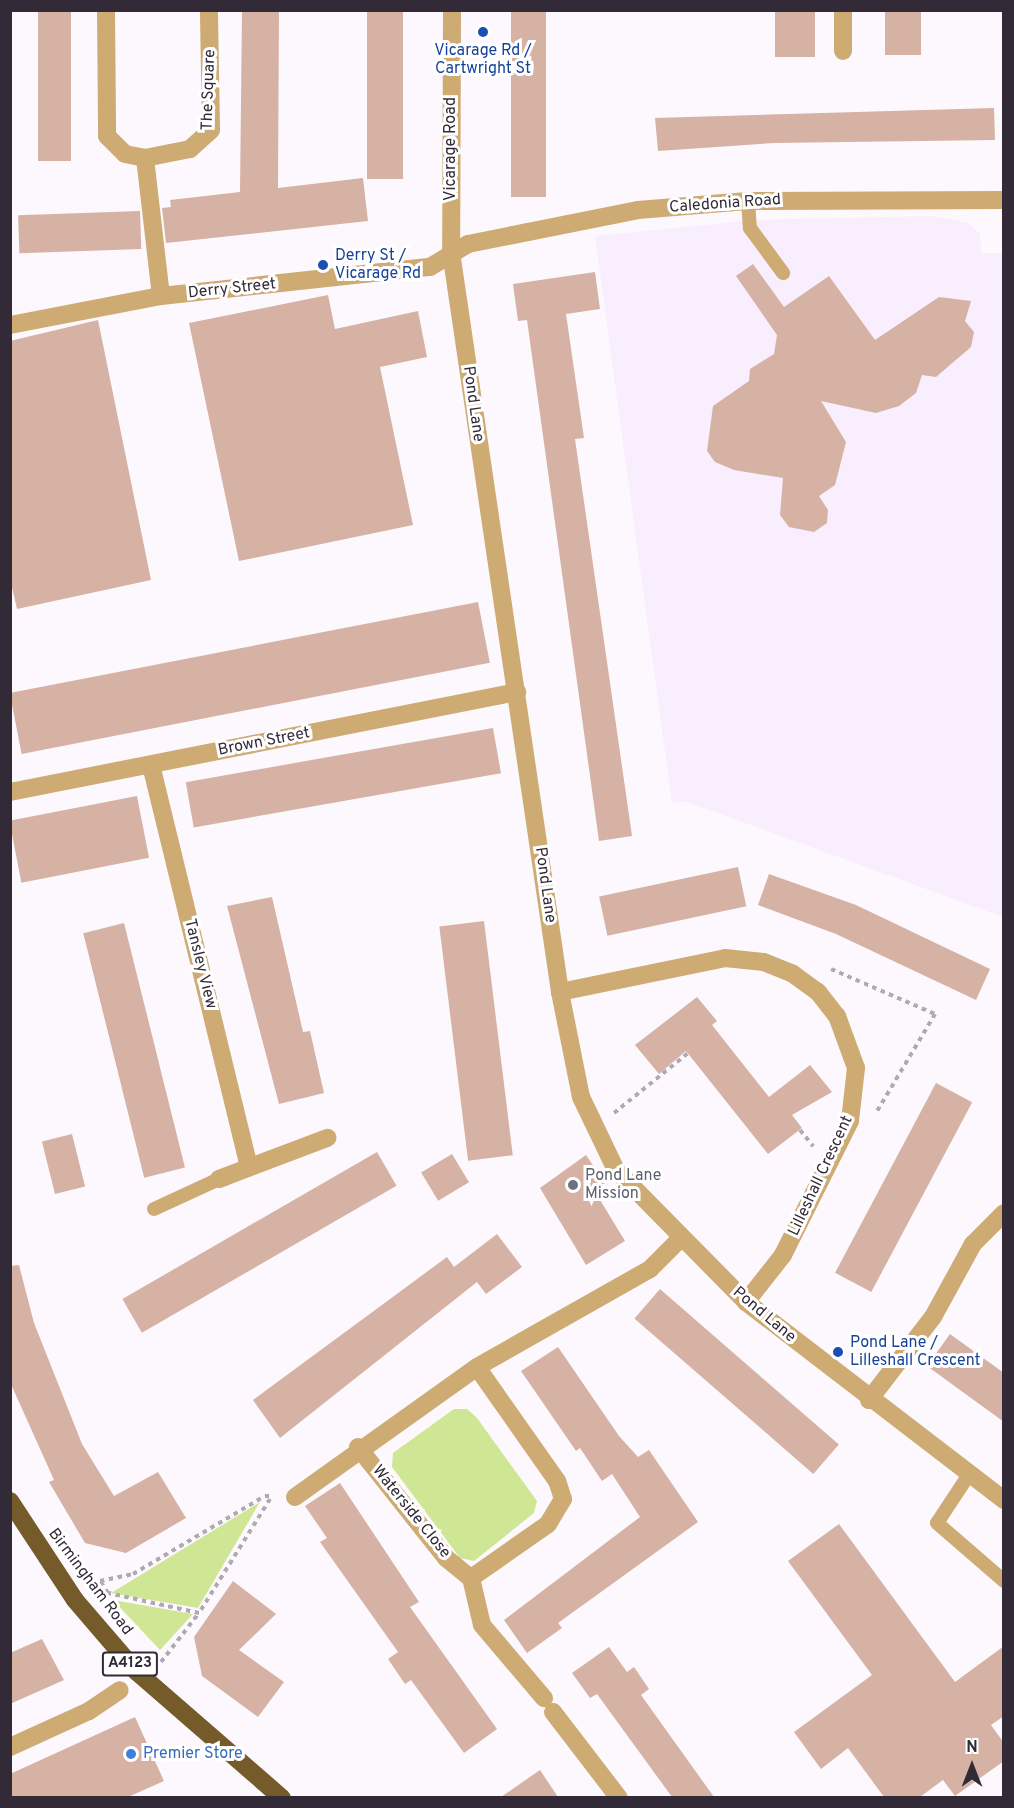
<!DOCTYPE html>
<style>
body{margin:0}
#map{position:relative;width:1014px;height:1808px;overflow:hidden;background:#fcf8fe;font-family:Overpass,sans-serif}
div>[style]{position:absolute}
.built>*{inset:0;background:#f8eefd}
.green>*{inset:0;background:#cfe694}
.building>*{inset:0;background:#d6b2a4;transform-origin:0 0}
.path>*{height:4px;margin-top:-2px;transform-origin:0;background:repeating-linear-gradient(90deg,#afaab2 0 4.5px,transparent 0 9px)}
.lane>*{height:14px;margin:-7px;padding:0 7px;transform-origin:7px;border-radius:7px;background:#cdab73}
.street>*{height:18px;margin:-9px;padding:0 9px;transform-origin:9px;border-radius:9px;background:#cdab73}
.highway>*{height:18px;margin:-9px;padding:0 9px;transform-origin:9px;border-radius:9px;background:#755a2a}
.dots>*{width:16px;height:16px;translate:-50% -50%;box-sizing:border-box;border:3px solid #fff;border-radius:50%}
span{translate:-50% -50%;white-space:nowrap;text-align:center;line-height:1.15;-webkit-text-stroke:6px #fff;paint-order:stroke}
.shield-label span{padding:2px 4px;background:#fff;border:2px solid;border-radius:4px;-webkit-text-stroke-width:0}
.shield-label{font-size:15px;color:#322b37;font-weight:700}
.transit-label{font-size:16px;color:#164399}
.left{translate:0 -50%;text-align:left}
.street-label{font-size:16px;color:#322b37}
.worship-label{font-size:16px;color:#5b616d}
.shop-label{font-size:16px;color:#366cbe}
.frame{position:absolute;inset:0;border:12px solid #322b37;pointer-events:none}
.north{position:absolute;left:942px;top:1736px;width:60px;height:60px;-webkit-text-stroke:4px #fff;paint-order:stroke;rotate:0deg;font-size:16px;font-weight:700;line-height:24px;text-align:center;color:#322b37}
.north::after{content:'';display:block;margin:auto;width:21px;height:27px;background:#322b37;clip-path:polygon(50% 0,100% 100%,50% 72%,0 100%)}
</style>
<div id="map">
<div class="built">
<div style="clip-path:polygon(932px 216px,968px 223px,980px 234px,981px 253px,1003px 253px,1003px 917px,685px 801px,672px 803px,595px 236px,755px 220px)"></div>
</div>
<div class="green">
<div style="clip-path:polygon(454px 1409px,467px 1409px,477px 1418px,537px 1501px,534px 1513px,474px 1561px,460px 1558px,392px 1467px,393px 1453px)"></div>
<div style="clip-path:polygon(260px 1502px,198px 1608px,111px 1593px)"></div>
<div style="clip-path:polygon(113px 1600px,193px 1614px,160px 1650px)"></div>
</div>
<div class="building">
<div style="left:38px;top:10px;width:33px;height:151px"></div>
<div style="clip-path:polygon(242px 10px,279px 10px,278px 188px,363px 178px,368px 221px,166px 243px,162px 208px,171px 207px,170px 200px,240px 192px)"></div>
<div style="left:367px;top:10px;width:36px;height:169px"></div>
<div style="left:511px;top:10px;width:35px;height:187px"></div>
<div style="left:775px;top:10px;width:40px;height:47px"></div>
<div style="left:885px;top:10px;width:36px;height:45px"></div>
<div style="clip-path:polygon(994px 108px,995px 140px,774px 143px,658px 151px,655px 118px)"></div>
<div style="left:140px;top:211px;width:38px;height:122px;rotate:88deg"></div>
<div style="clip-path:polygon(753px 264px,784px 307px,829px 276px,875px 340px,939px 297px,971px 301px,965px 321px,974px 332px,971px 347px,936px 377px,922px 375px,916px 393px,899px 406px,876px 413px,821px 401px,846px 442px,835px 485px,819px 496px,828px 510px,827px 523px,814px 532px,789px 527px,780px 515px,783px 478px,734px 470px,715px 462px,707px 451px,713px 406px,749px 381px,750px 369px,774px 354px,777px 335px,736px 276px)"></div>
<div style="clip-path:polygon(595px 272px,600px 309px,566px 314px,584px 438px,575px 439px,632px 836px,599px 841px,527px 320px,518px 321px,513px 284px)"></div>
<div style="clip-path:polygon(328px 295px,335px 329px,418px 311px,427px 357px,380px 367px,413px 525px,239px 561px,189px 323px)"></div>
<div style="clip-path:polygon(98px 320px,151px 580px,17px 609px,10px 579px,10px 341px)"></div>
<div style="left:478px;top:602px;width:62px;height:477px;rotate:79deg"></div>
<div style="left:493px;top:728px;width:46px;height:312px;rotate:80deg"></div>
<div style="left:137px;top:796px;width:63px;height:130px;rotate:79deg"></div>
<div style="left:738px;top:867px;width:40px;height:142px;rotate:78deg"></div>
<div style="clip-path:polygon(769px 874px,856px 905px,990px 969px,976px 1000px,836px 934px,758px 905px)"></div>
<div style="clip-path:polygon(272px 897px,303px 1032px,310px 1031px,324px 1093px,279px 1104px,227px 906px)"></div>
<div style="left:484px;top:921px;width:236px;height:45px;rotate:83deg"></div>
<div style="left:124px;top:923px;width:252px;height:42px;rotate:76deg"></div>
<div style="clip-path:polygon(697px 997px,717px 1021px,712px 1025px,769px 1097px,810px 1065px,832px 1092px,792px 1115px,802px 1128px,768px 1154px,686px 1051px,659px 1074px,635px 1045px)"></div>
<div style="left:936px;top:1083px;width:41px;height:215px;rotate:28deg"></div>
<div style="left:72px;top:1134px;width:54px;height:31px;rotate:76deg"></div>
<div style="left:377px;top:1152px;width:39px;height:294px;rotate:60deg"></div>
<div style="left:452px;top:1154px;width:33px;height:36px;rotate:59deg"></div>
<div style="clip-path:polygon(586px 1155px,605px 1183px,594px 1190px,625px 1241px,586px 1265px,540px 1188px)"></div>
<div style="clip-path:polygon(497px 1234px,522px 1267px,486px 1294px,477px 1282px,280px 1438px,253px 1400px,447px 1257px,454px 1267px)"></div>
<div style="clip-path:polygon(19px 1265px,34px 1323px,82px 1444px,114px 1496px,158px 1472px,186px 1518px,126px 1553px,85px 1543px,49px 1482px,54px 1480px,10px 1382px,10px 1266px)"></div>
<div style="left:660px;top:1289px;width:237px;height:39px;rotate:41deg"></div>
<div style="clip-path:polygon(950px 1334px,1004px 1373px,1004px 1422px,927px 1366px)"></div>
<div style="clip-path:polygon(558px 1347px,619px 1436px,638px 1457px,649px 1450px,698px 1522px,558px 1623px,562px 1628px,527px 1653px,504px 1620px,640px 1517px,612px 1474px,602px 1481px,580px 1448px,576px 1451px,521px 1371px)"></div>
<div style="clip-path:polygon(340px 1483px,419px 1602px,410px 1607px,497px 1729px,464px 1753px,411px 1680px,405px 1684px,388px 1659px,398px 1652px,320px 1542px,327px 1538px,305px 1506px)"></div>
<div style="clip-path:polygon(839px 1524px,955px 1682px,1004px 1646px,1004px 1716px,991px 1725px,1004px 1743px,1004px 1761px,955px 1796px,943px 1780px,920px 1797px,884px 1797px,848px 1748px,821px 1769px,794px 1732px,872px 1675px,788px 1561px)"></div>
<div style="clip-path:polygon(233px 1581px,276px 1614px,239px 1650px,284px 1682px,258px 1717px,202px 1676px,194px 1637px)"></div>
<div style="clip-path:polygon(42px 1639px,64px 1680px,10px 1704px,10px 1653px)"></div>
<div style="clip-path:polygon(609px 1647px,627px 1672px,634px 1667px,649px 1689px,641px 1695px,714px 1797px,672px 1797px,597px 1694px,590px 1698px,572px 1673px)"></div>
<div style="clip-path:polygon(135px 1717px,164px 1781px,128px 1797px,10px 1797px,10px 1774px)"></div>
<div style="clip-path:polygon(540px 1770px,558px 1797px,501px 1797px)"></div>
</div>
<div class="path">
<div style="left:831px;top:969px;width:113px;rotate:23.4deg"></div>
<div style="left:935px;top:1014px;width:115px;rotate:120.8deg"></div>
<div style="left:614px;top:1113px;width:95px;rotate:-39deg"></div>
<div style="left:800px;top:1130px;width:21px;rotate:51deg"></div>
<div style="left:270px;top:1499px;width:134px;rotate:121.9deg"></div>
<div style="left:199px;top:1613px;width:93px;rotate:-167.6deg"></div>
<div style="left:108px;top:1593px;width:14px;rotate:-124deg"></div>
<div style="left:100px;top:1581px;width:34px;rotate:-12deg"></div>
<div style="left:133px;top:1574px;width:153px;rotate:-30.6deg"></div>
<div style="left:265px;top:1496px;width:8px"></div>
<div style="left:161px;top:1662px;width:62px;rotate:-52.2deg"></div>
</div>
<div class="lane">
<div style="left:748px;top:201px;width:27px;rotate:86deg"></div>
<div style="left:750px;top:228px;width:56px;rotate:53.7deg"></div>
<div style="left:154px;top:1209px;width:72px;rotate:-24.8deg"></div>
<div style="left:968px;top:1476px;width:56px;rotate:123.4deg"></div>
<div style="left:937px;top:1523px;width:89px;rotate:40.9deg"></div>
</div>
<div class="street">
<div style="left:106px;top:10px;width:126px;rotate:89.5deg"></div>
<div style="left:107px;top:136px;width:25px;rotate:45deg"></div>
<div style="left:125px;top:154px;width:20px;rotate:11deg"></div>
<div style="left:145px;top:158px;width:46px;rotate:-11.3deg"></div>
<div style="left:190px;top:149px;width:28px;rotate:-42deg"></div>
<div style="left:211px;top:130px;width:120px;rotate:-91deg"></div>
<div style="left:452px;top:10px;width:242px;rotate:90.2deg"></div>
<div style="left:451px;top:252px;width:748px;rotate:81.62deg"></div>
<div style="left:560px;top:992px;width:107px;rotate:78.7deg"></div>
<div style="left:581px;top:1097px;width:81px;rotate:64.4deg"></div>
<div style="left:616px;top:1170px;width:185px;rotate:45.4deg"></div>
<div style="left:746px;top:1302px;width:325px;rotate:37.5deg"></div>
<div style="left:843px;top:10px;width:41px;rotate:90deg"></div>
<div style="left:145px;top:158px;width:139px;rotate:83.4deg"></div>
<div style="left:10px;top:325px;width:154px;rotate:-10.9deg"></div>
<div style="left:161px;top:296px;width:271px;rotate:-6.2deg"></div>
<div style="left:430px;top:267px;width:44px;rotate:-31.2deg"></div>
<div style="left:468px;top:244px;width:173px;rotate:-11.3deg"></div>
<div style="left:638px;top:210px;width:110px;rotate:-4.7deg"></div>
<div style="left:748px;top:201px;width:256px;rotate:-0.2deg"></div>
<div style="left:151px;top:765px;width:411px;rotate:76.3deg"></div>
<div style="left:10px;top:792px;width:517px;rotate:-11.16deg"></div>
<div style="left:560px;top:992px;width:168px;rotate:-11.6deg"></div>
<div style="left:725px;top:958px;width:39px;rotate:6deg"></div>
<div style="left:764px;top:962px;width:31px;rotate:22deg"></div>
<div style="left:793px;top:974px;width:31px;rotate:36deg"></div>
<div style="left:818px;top:992px;width:31px;rotate:52deg"></div>
<div style="left:837px;top:1016px;width:55px;rotate:69.9deg"></div>
<div style="left:856px;top:1068px;width:53px;rotate:96.5deg"></div>
<div style="left:850px;top:1121px;width:150px;rotate:116.6deg"></div>
<div style="left:783px;top:1255px;width:60px;rotate:128.2deg"></div>
<div style="left:219px;top:1179px;width:116px;rotate:-20.8deg"></div>
<div style="left:869px;top:1400px;width:105px;rotate:-52.4deg"></div>
<div style="left:933px;top:1317px;width:83px;rotate:-61.3deg"></div>
<div style="left:973px;top:1244px;width:44px;rotate:-45deg"></div>
<div style="left:358px;top:1447px;width:142px;rotate:51.6deg"></div>
<div style="left:446px;top:1558px;width:32px;rotate:39deg"></div>
<div style="left:471px;top:1578px;width:94px;rotate:-35deg"></div>
<div style="left:548px;top:1524px;width:29px;rotate:-59deg"></div>
<div style="left:563px;top:1499px;width:19px;rotate:-108deg"></div>
<div style="left:557px;top:1481px;width:139px;rotate:-125.1deg"></div>
<div style="left:295px;top:1497px;width:224px;rotate:-35.5deg"></div>
<div style="left:477px;top:1367px;width:199px;rotate:-29.5deg"></div>
<div style="left:650px;top:1269px;width:44px;rotate:-45deg"></div>
<div style="left:471px;top:1578px;width:48px;rotate:76.8deg"></div>
<div style="left:482px;top:1625px;width:96px;rotate:49.7deg"></div>
<div style="left:553px;top:1712px;width:108px;rotate:52.5deg"></div>
<div style="left:10px;top:1747px;width:87px;rotate:-24.5deg"></div>
<div style="left:89px;top:1711px;width:37px;rotate:-34deg"></div>
</div>
<div class="highway">
<div style="left:10px;top:1501px;width:118px;rotate:56.7deg"></div>
<div style="left:75px;top:1600px;width:95px;rotate:49.3deg"></div>
<div style="left:137px;top:1672px;width:192px;rotate:41deg"></div>
</div>
<div class="dots">
<div style="left:483px;top:32px;background:#1a4fb4"></div>
<div style="left:323px;top:265px;background:#1a4fb4"></div>
<div style="left:573px;top:1185px;background:#6b7280"></div>
<div style="left:838px;top:1352px;background:#1a4fb4"></div>
<div style="left:131px;top:1754px;background:#3f7fe0"></div>
</div>
<div class="shield-label">
<span style="left:130px;top:1664px">A4123</span>
</div>
<div class="transit-label">
<span style="left:483px;top:60px">Vicarage Rd /<br>Cartwright St</span>
<span class="left" style="left:335px;top:265px">Derry St /<br>Vicarage Rd</span>
<span class="left" style="left:850px;top:1352px">Pond Lane /<br>Lilleshall Crescent</span>
</div>
<div class="street-label">
<span style="left:209px;top:90px;rotate:-88deg">The Square</span>
<span style="left:451px;top:149px;rotate:-90deg">Vicarage Road</span>
<span style="left:725px;top:204px;rotate:-4deg">Caledonia Road</span>
<span style="left:232px;top:289px;rotate:-6deg">Derry Street</span>
<span style="left:473px;top:404px;rotate:82deg">Pond Lane</span>
<span style="left:264px;top:742px;rotate:-11deg">Brown Street</span>
<span style="left:545px;top:885px;rotate:82deg">Pond Lane</span>
<span style="left:200px;top:964px;rotate:76deg">Tansley View</span>
<span style="left:821px;top:1176px;rotate:-65deg">Lilleshall Crescent</span>
<span style="left:764px;top:1315px;rotate:40deg">Pond Lane</span>
<span style="left:411px;top:1512px;rotate:51deg">Waterside Close</span>
<span style="left:90px;top:1582px;rotate:53deg">Birmingham Road</span>
</div>
<div class="worship-label">
<span class="left" style="left:585px;top:1185px">Pond Lane<br>Mission</span>
</div>
<div class="shop-label">
<span class="left" style="left:143px;top:1754px">Premier Store</span>
</div>
<div class="frame"></div>
<div class="north">N</div>
</div>
